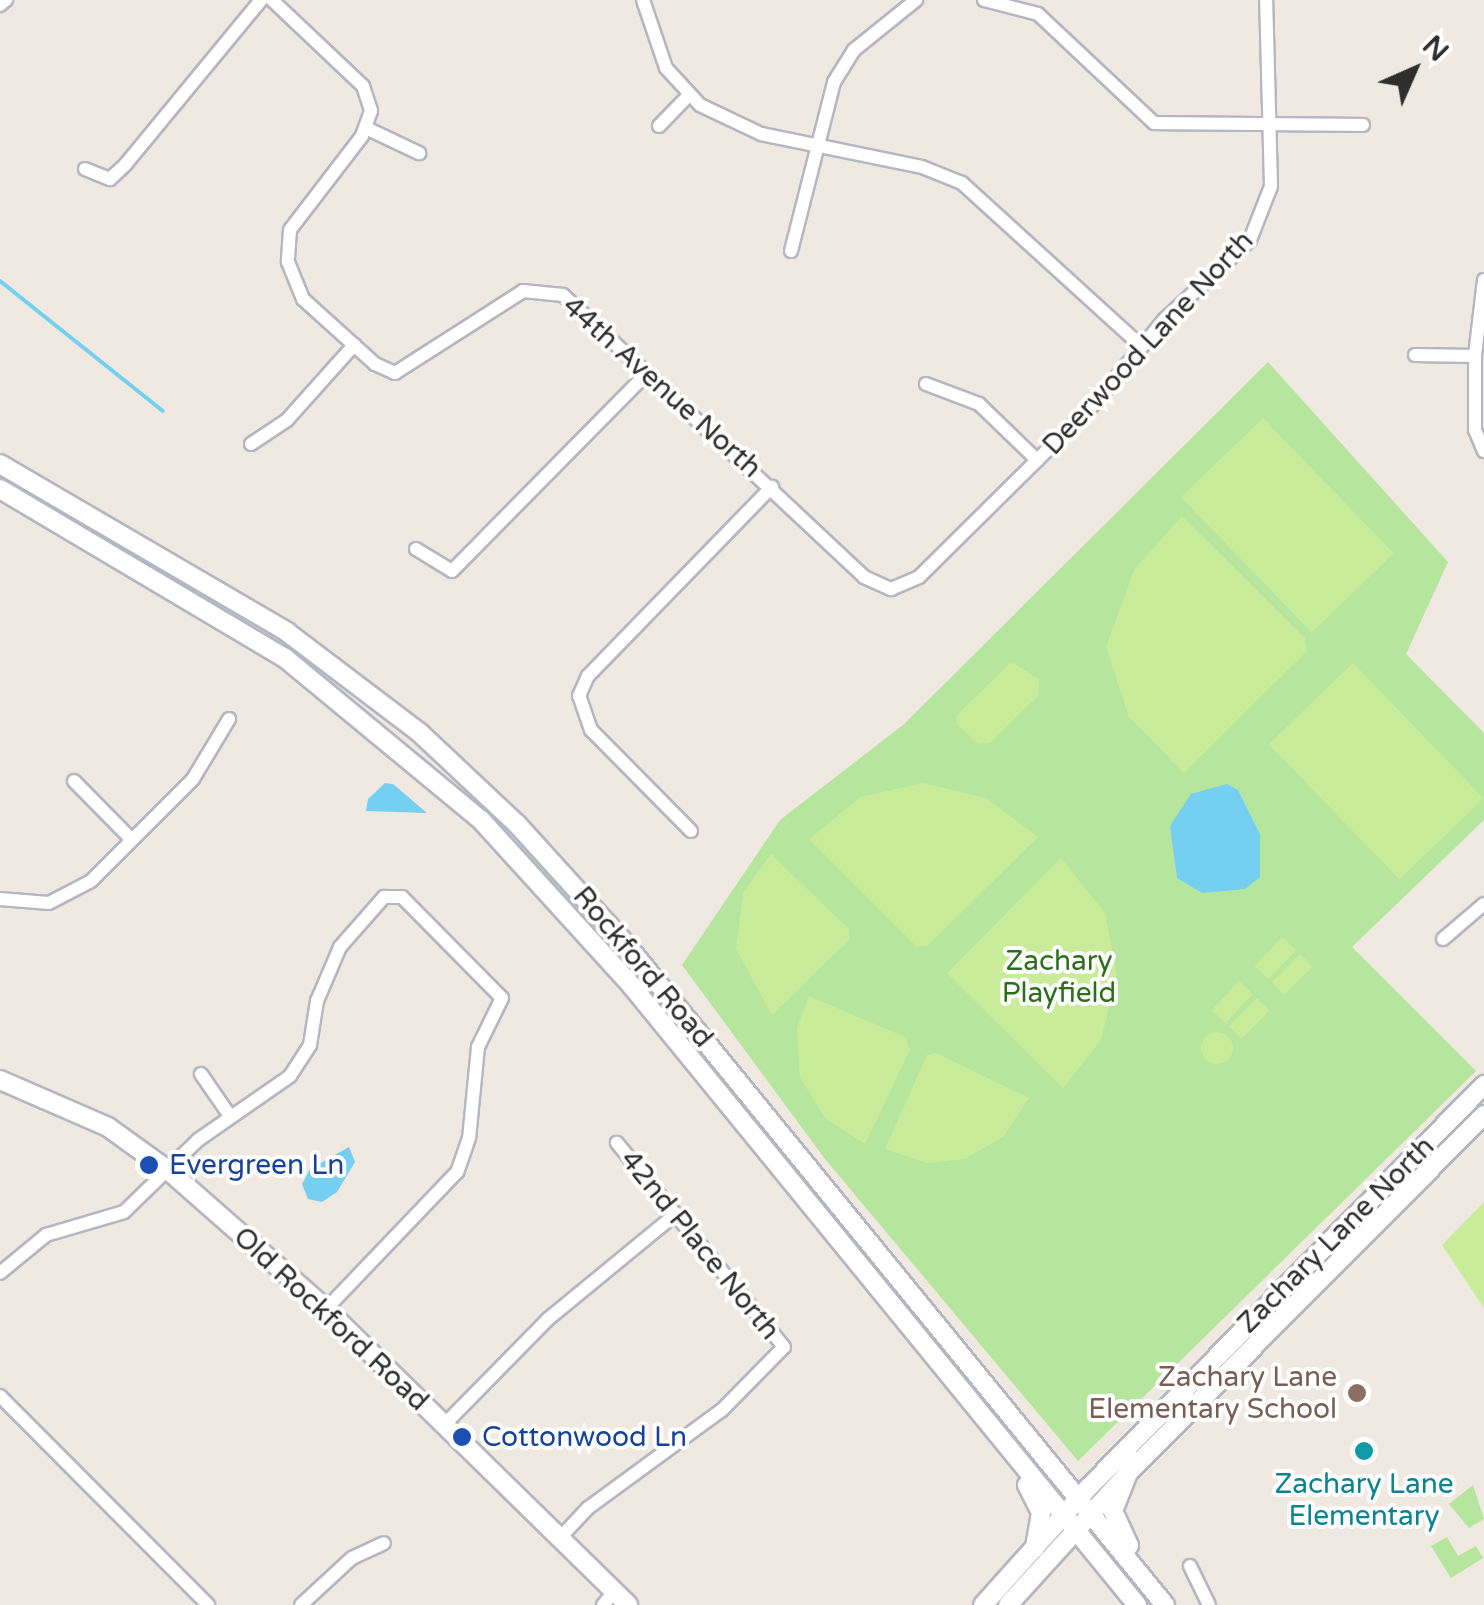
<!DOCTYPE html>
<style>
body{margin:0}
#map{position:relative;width:1484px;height:1605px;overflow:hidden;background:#efe9e1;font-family:"Varela Round",sans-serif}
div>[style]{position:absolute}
.green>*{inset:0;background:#b6e59e}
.pitch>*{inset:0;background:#c9ec9a;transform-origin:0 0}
.round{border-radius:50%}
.water>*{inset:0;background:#75cff0}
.stream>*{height:4px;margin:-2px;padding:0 2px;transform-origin:2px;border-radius:2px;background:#75cff0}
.roads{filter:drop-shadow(2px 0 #b4b7c1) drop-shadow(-2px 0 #b4b7c1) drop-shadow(0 2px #b4b7c1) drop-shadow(0 -2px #b4b7c1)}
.minor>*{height:12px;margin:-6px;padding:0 6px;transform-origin:6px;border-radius:6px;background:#fff}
.tertiary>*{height:18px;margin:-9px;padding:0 9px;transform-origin:9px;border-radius:9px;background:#fff}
.secondary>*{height:18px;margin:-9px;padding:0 9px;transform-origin:9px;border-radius:9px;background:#fff}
.dots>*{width:28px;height:28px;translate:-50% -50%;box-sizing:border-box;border:5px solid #fff;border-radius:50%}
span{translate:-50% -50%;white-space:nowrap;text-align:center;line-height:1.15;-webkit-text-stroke:8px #fff;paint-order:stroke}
.street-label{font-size:28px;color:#2e2e2e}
.park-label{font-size:28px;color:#2c6e1b}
.transit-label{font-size:28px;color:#164399}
.left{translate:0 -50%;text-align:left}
.education-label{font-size:28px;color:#785e54}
.right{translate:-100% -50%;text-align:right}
.culture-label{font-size:28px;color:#0d838f}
.north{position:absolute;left:1364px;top:20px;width:100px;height:100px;-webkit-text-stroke:8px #fff;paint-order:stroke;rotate:45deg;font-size:28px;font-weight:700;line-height:40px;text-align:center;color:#2e2e2e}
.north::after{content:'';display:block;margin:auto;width:35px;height:45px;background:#2e2e2e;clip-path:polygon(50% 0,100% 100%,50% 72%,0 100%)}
</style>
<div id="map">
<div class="green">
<div style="clip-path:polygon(1268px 362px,1448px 562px,1406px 654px,1484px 733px,1484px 820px,1352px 947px,1476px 1071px,1078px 1461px,825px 1159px,682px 965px,780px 820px,903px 725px)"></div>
<div style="clip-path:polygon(1473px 1485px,1484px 1519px,1469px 1528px,1449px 1504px)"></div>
<div style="clip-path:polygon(1447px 1537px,1458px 1556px,1476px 1546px,1483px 1558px,1451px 1578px,1431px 1546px)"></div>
</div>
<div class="pitch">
<div style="left:1263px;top:418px;width:188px;height:114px;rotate:46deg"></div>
<div style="clip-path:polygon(1182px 516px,1305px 638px,1307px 651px,1184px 773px,1129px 717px,1106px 647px,1134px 570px)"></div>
<div style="clip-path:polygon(1011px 662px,1039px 679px,1038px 696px,990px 743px,978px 744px,956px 723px,958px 714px)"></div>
<div style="left:1353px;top:663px;width:188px;height:117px;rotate:46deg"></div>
<div style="clip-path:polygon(923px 783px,986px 798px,1038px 837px,927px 946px,917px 947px,809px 839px,861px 797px)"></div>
<div style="clip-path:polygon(771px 854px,849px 929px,849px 940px,772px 1015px,736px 949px,743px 893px)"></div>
<div style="clip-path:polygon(1061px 858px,1105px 913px,1117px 974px,1101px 1040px,1063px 1088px,947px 973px)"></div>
<div style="left:1282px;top:937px;width:19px;height:40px;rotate:43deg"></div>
<div style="left:1300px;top:954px;width:18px;height:40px;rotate:45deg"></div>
<div style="left:1239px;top:981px;width:19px;height:40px;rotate:43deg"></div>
<div style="clip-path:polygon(809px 996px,905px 1037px,910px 1050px,865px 1144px,825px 1118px,800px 1077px,797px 1028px)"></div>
<div style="left:1257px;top:998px;width:18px;height:40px;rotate:45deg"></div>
<div class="round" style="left:1201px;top:1032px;width:32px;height:32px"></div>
<div style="clip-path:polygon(936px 1053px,1029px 1098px,1004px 1136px,965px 1159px,927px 1163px,885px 1149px,927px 1055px)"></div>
<div style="clip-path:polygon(1484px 1202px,1484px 1308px,1442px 1245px)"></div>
</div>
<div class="water">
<div style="clip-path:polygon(385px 783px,393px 784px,427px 813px,366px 811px,368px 799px)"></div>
<div style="clip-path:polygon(1227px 784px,1238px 790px,1260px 834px,1260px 877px,1245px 889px,1202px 893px,1177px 878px,1170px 826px,1191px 794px)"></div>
<div style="clip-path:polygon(349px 1147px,355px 1162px,337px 1192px,322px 1202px,308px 1199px,302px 1184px,310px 1169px)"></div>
</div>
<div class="stream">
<div style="left:0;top:281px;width:208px;rotate:38.6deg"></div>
</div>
<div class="roads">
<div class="minor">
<div style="left:272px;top:0;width:125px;rotate:43.4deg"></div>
<div style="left:363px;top:86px;width:26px;rotate:72deg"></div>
<div style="left:371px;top:111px;width:27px;rotate:110deg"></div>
<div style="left:362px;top:136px;width:118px;rotate:127.5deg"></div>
<div style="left:290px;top:230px;width:32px;rotate:94deg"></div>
<div style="left:288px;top:262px;width:40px;rotate:68deg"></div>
<div style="left:303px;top:299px;width:97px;rotate:42.1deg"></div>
<div style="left:375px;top:364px;width:22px;rotate:24deg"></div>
<div style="left:395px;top:373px;width:152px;rotate:-32.6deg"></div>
<div style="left:523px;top:291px;width:40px;rotate:5.7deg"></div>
<div style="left:563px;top:295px;width:412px;rotate:43.1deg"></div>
<div style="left:864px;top:577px;width:30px;rotate:24deg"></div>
<div style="left:891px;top:589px;width:30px;rotate:-23deg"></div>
<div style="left:919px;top:577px;width:245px;rotate:-44.7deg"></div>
<div style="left:1093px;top:405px;width:111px;rotate:-50.1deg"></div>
<div style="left:1164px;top:320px;width:117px;rotate:-42.9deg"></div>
<div style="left:1250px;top:240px;width:58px;rotate:-68.7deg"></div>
<div style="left:1271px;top:186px;width:186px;rotate:-91.5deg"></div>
<div style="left:643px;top:0;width:72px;rotate:71.3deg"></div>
<div style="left:666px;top:68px;width:50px;rotate:47.4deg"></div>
<div style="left:700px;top:105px;width:68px;rotate:25.4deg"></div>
<div style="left:761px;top:134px;width:164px;rotate:11.6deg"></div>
<div style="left:922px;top:167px;width:43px;rotate:21.8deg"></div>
<div style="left:962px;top:183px;width:242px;rotate:42.3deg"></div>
<div style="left:984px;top:0;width:56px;rotate:14.5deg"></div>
<div style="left:1038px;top:14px;width:159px;rotate:43.2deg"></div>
<div style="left:1154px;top:123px;width:209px;rotate:0.5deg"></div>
<div style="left:0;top:5px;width:8px;rotate:-40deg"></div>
<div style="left:659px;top:126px;width:43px;rotate:-45.9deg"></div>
<div style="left:366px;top:128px;width:59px;rotate:25.3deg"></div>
<div style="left:85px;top:169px;width:27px;rotate:22deg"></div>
<div style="left:110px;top:179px;width:21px;rotate:-43deg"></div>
<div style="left:125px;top:165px;width:214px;rotate:-50.5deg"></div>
<div style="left:791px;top:251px;width:174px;rotate:-75.7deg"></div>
<div style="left:834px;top:82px;width:38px;rotate:-58deg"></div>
<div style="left:854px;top:50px;width:80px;rotate:-38.9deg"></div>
<div style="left:1484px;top:280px;width:77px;rotate:96.8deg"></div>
<div style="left:1475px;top:356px;width:74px;rotate:90deg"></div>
<div style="left:1475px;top:430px;width:23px;rotate:67deg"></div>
<div style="left:1415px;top:355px;width:60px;rotate:1deg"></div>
<div style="left:926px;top:384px;width:57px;rotate:20.7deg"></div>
<div style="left:979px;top:404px;width:81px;rotate:44deg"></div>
<div style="left:251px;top:444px;width:43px;rotate:-33.7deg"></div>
<div style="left:287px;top:420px;width:101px;rotate:-48.2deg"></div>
<div style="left:416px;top:549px;width:42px;rotate:31.4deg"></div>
<div style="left:452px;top:571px;width:276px;rotate:-45.4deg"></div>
<div style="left:74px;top:781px;width:81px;rotate:45.5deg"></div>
<div style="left:691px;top:831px;width:142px;rotate:-134.7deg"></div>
<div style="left:591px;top:730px;width:36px;rotate:-109deg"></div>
<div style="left:579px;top:696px;width:22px;rotate:-66deg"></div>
<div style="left:588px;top:676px;width:264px;rotate:-45.8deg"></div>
<div style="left:0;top:899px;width:49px;rotate:4.7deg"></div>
<div style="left:49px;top:903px;width:47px;rotate:-27.6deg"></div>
<div style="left:91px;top:881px;width:144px;rotate:-45deg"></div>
<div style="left:193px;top:779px;width:70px;rotate:-59deg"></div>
<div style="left:1443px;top:939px;width:54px;rotate:-40.5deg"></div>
<div style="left:201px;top:1074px;width:51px;rotate:55.4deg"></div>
<div style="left:0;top:1273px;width:60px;rotate:-39.6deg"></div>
<div style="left:46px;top:1235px;width:81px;rotate:-16.4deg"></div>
<div style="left:124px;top:1212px;width:103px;rotate:-44.2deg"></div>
<div style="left:198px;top:1140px;width:112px;rotate:-34.8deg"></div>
<div style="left:290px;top:1076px;width:37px;rotate:-57deg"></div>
<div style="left:310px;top:1045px;width:45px;rotate:-81deg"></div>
<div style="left:317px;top:1001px;width:59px;rotate:-66.9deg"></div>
<div style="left:340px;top:947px;width:67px;rotate:-48.7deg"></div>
<div style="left:384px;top:897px;width:18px"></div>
<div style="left:402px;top:897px;width:142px;rotate:45.3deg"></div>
<div style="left:502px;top:998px;width:55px;rotate:116.1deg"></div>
<div style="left:478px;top:1047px;width:91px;rotate:95.6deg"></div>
<div style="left:469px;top:1138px;width:36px;rotate:109deg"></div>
<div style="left:457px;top:1172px;width:190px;rotate:133.7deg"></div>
<div style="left:0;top:1396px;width:295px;rotate:45.1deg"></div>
<div style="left:444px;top:1425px;width:148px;rotate:-45.5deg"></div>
<div style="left:548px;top:1319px;width:166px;rotate:-39.4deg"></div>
<div style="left:558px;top:1540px;width:44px;rotate:-46.8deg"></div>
<div style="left:588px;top:1508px;width:166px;rotate:-36.2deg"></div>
<div style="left:722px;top:1410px;width:88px;rotate:-45.5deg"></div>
<div style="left:784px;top:1347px;width:264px;rotate:-129.3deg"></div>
<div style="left:1190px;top:1566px;width:43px;rotate:64deg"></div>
<div style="left:301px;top:1605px;width:69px;rotate:-42.7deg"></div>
<div style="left:352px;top:1558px;width:35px;rotate:-25deg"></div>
<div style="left:603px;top:1605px;width:16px;rotate:-50deg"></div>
</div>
<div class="tertiary">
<div style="left:0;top:1080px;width:118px;rotate:23.5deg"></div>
<div style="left:108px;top:1127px;width:75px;rotate:35.8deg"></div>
<div style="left:169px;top:1171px;width:209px;rotate:41.3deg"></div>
<div style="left:326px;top:1309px;width:423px;rotate:44.4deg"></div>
<div style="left:983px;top:1605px;width:159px;rotate:-48.1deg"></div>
<div style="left:1089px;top:1487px;width:564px;rotate:-45.5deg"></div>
<div style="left:1008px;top:1605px;width:178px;rotate:-47.7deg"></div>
<div style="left:1128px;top:1473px;width:505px;rotate:-45.16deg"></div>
</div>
<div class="secondary">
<div style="left:0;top:464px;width:333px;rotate:30.3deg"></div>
<div style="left:287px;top:632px;width:167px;rotate:37.2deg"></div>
<div style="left:420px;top:733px;width:133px;rotate:43.2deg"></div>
<div style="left:517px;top:824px;width:159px;rotate:47.8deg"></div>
<div style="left:624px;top:942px;width:856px;rotate:50.79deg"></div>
<div style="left:0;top:489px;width:331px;rotate:30.7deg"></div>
<div style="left:285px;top:658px;width:254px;rotate:39.6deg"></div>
<div style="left:481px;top:820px;width:223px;rotate:47.7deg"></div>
<div style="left:631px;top:985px;width:800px;rotate:50.78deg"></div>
<div style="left:1128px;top:1473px;width:41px;rotate:111.5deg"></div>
<div style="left:1113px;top:1511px;width:38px;rotate:65deg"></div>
<div style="left:1027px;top:1485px;width:31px;rotate:63deg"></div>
<div style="left:1041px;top:1513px;width:36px;rotate:100deg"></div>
</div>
</div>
<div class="dots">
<div style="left:149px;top:1165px;background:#1a4fb4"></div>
<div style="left:1357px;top:1393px;background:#8d6e63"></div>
<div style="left:462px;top:1437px;background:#1a4fb4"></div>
<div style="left:1364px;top:1451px;background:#0f9aa8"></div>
</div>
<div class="street-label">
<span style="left:1148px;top:343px;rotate:-47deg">Deerwood Lane North</span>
<span style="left:662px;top:387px;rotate:42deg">44th Avenue North</span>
<span style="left:643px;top:967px;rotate:50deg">Rockford Road</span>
<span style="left:1336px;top:1235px;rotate:-45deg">Zachary Lane North</span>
<span style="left:700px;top:1245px;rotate:51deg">42nd Place North</span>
<span style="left:331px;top:1319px;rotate:43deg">Old Rockford Road</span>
</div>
<div class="park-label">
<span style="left:1059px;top:977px">Zachary<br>Playfield</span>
</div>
<div class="transit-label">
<span class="left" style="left:169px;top:1165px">Evergreen Ln</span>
<span class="left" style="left:482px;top:1437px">Cottonwood Ln</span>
</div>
<div class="education-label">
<span class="right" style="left:1337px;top:1393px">Zachary Lane<br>Elementary School</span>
</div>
<div class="culture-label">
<span style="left:1364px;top:1500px">Zachary Lane<br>Elementary</span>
</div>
<div class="north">N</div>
</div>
